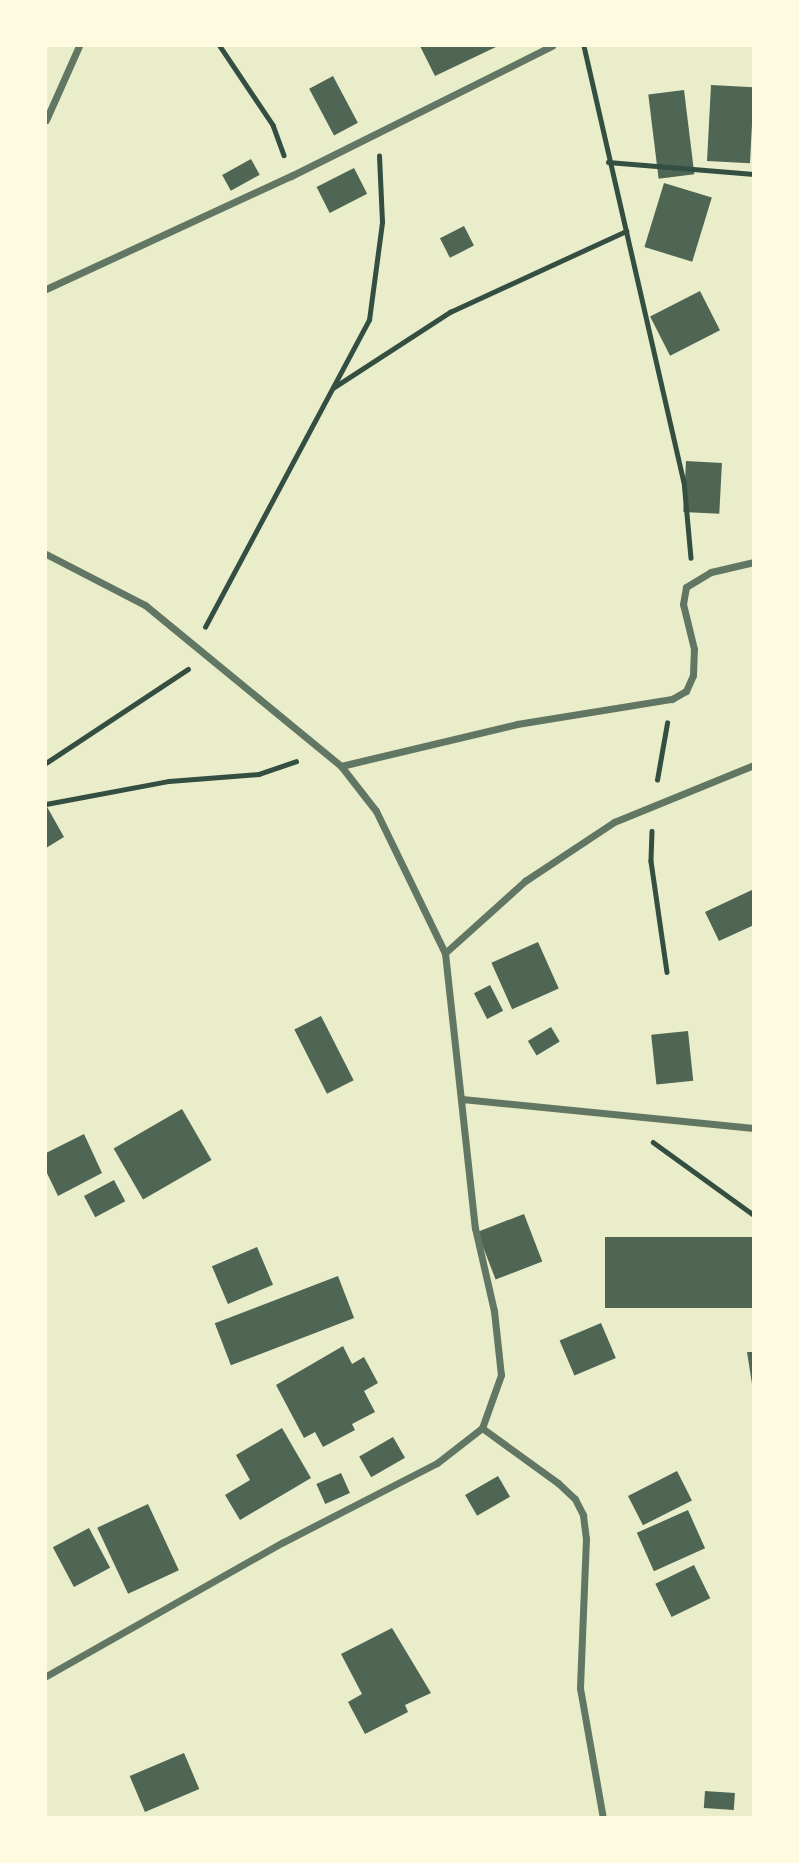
<!DOCTYPE html>
<style>
body{margin:0}
#map{position:relative;width:799px;height:1863px;overflow:hidden;background:#e9edc9;font-family:"Libre Baskerville",serif}
div>[style]{position:absolute}
.building>*{inset:0;background:#4f6655;transform-origin:0 0}
.path>*{height:4.5px;margin:-2.25px;padding:0 2.25px;transform-origin:2.25px;border-radius:2.25px;background:#344e41}
.minor>*{height:7px;margin:-3.5px;padding:0 3.5px;transform-origin:3.5px;border-radius:3.5px;background:#617663}
span{translate:-50% -50%;white-space:nowrap;text-align:center;line-height:1.15;-webkit-text-stroke:5px #fefae0;paint-order:stroke}
.frame{position:absolute;inset:0;border:47px solid #fefae0;pointer-events:none}
</style>
<div id="map">
<div class="building">
<div style="clip-path:polygon(420px 46px,498px 46px,435px 76px)"></div>
<div style="left:333px;top:76px;width:53px;height:27px;rotate:62deg"></div>
<div style="left:711px;top:85px;width:43px;height:76px;rotate:3deg"></div>
<div style="left:684px;top:90px;width:85px;height:36px;rotate:83deg"></div>
<div style="left:251px;top:159px;width:18px;height:33px;rotate:61deg"></div>
<div style="left:354px;top:168px;width:29px;height:42px;rotate:63deg"></div>
<div style="left:664px;top:183px;width:50px;height:67px;rotate:17deg"></div>
<div style="left:464px;top:226px;width:22px;height:27px;rotate:63deg"></div>
<div style="left:700px;top:291px;width:44px;height:56px;rotate:63deg"></div>
<div style="left:686px;top:461px;width:36px;height:51px;rotate:3deg"></div>
<div style="clip-path:polygon(46px 805px,64px 837px,46px 848px)"></div>
<div style="clip-path:polygon(754px 889px,754px 925px,719px 941px,705px 912px)"></div>
<div style="left:538px;top:942px;width:51px;height:51px;rotate:66deg"></div>
<div style="left:490px;top:985px;width:29px;height:18px;rotate:63deg"></div>
<div style="left:321px;top:1016px;width:72px;height:30px;rotate:63deg"></div>
<div style="left:551px;top:1027px;width:17px;height:27px;rotate:59deg"></div>
<div style="left:688px;top:1031px;width:50px;height:37px;rotate:84deg"></div>
<div style="left:182px;top:1109px;width:59px;height:79px;rotate:60deg"></div>
<div style="clip-path:polygon(84px 1134px,102px 1173px,58px 1196px,46px 1171px,46px 1153px)"></div>
<div style="left:114px;top:1180px;width:24px;height:34px;rotate:62deg"></div>
<div style="left:524px;top:1214px;width:51px;height:50px;rotate:69deg"></div>
<div style="left:754px;top:1237px;width:71px;height:149px;rotate:90deg"></div>
<div style="left:257px;top:1247px;width:41px;height:49px;rotate:67deg"></div>
<div style="left:338px;top:1276px;width:45px;height:132px;rotate:69deg"></div>
<div style="left:601px;top:1323px;width:38px;height:45px;rotate:67deg"></div>
<div style="clip-path:polygon(343px 1346px,352px 1364px,364px 1357px,378px 1383px,364px 1391px,375px 1412px,352px 1424px,355px 1430px,323px 1447px,315px 1432px,304px 1438px,276px 1385px)"></div>
<div style="clip-path:polygon(747px 1352px,754px 1352px,754px 1384px,752px 1384px)"></div>
<div style="clip-path:polygon(282px 1428px,311px 1478px,240px 1520px,225px 1495px,250px 1480px,236px 1455px)"></div>
<div style="left:393px;top:1437px;width:24px;height:39px;rotate:60deg"></div>
<div style="left:677px;top:1471px;width:33px;height:55px;rotate:63deg"></div>
<div style="left:341px;top:1473px;width:22px;height:27px;rotate:66deg"></div>
<div style="left:498px;top:1476px;width:24px;height:38px;rotate:60deg"></div>
<div style="left:148px;top:1504px;width:73px;height:56px;rotate:65deg"></div>
<div style="left:688px;top:1510px;width:42px;height:56px;rotate:66deg"></div>
<div style="left:89px;top:1528px;width:45px;height:41px;rotate:62deg"></div>
<div style="left:694px;top:1565px;width:37px;height:43px;rotate:64deg"></div>
<div style="clip-path:polygon(392px 1628px,431px 1693px,405px 1705px,408px 1712px,365px 1734px,348px 1702px,362px 1694px,341px 1654px)"></div>
<div style="left:184px;top:1753px;width:39px;height:59px;rotate:67deg"></div>
<div style="left:705px;top:1791px;width:30px;height:17px;rotate:4deg"></div>
</div>
<div class="path">
<div style="left:220px;top:46px;width:95px;rotate:56.1deg"></div>
<div style="left:273px;top:125px;width:32px;rotate:70deg"></div>
<div style="left:584px;top:46px;width:446px;rotate:77.1deg"></div>
<div style="left:684px;top:481px;width:77px;rotate:84.8deg"></div>
<div style="left:608px;top:162px;width:146px;rotate:4.7deg"></div>
<div style="left:333px;top:388px;width:140px;rotate:-33deg"></div>
<div style="left:450px;top:312px;width:194px;rotate:-24.7deg"></div>
<div style="left:205px;top:627px;width:348px;rotate:-61.9deg"></div>
<div style="left:369px;top:320px;width:99px;rotate:-82.4deg"></div>
<div style="left:382px;top:222px;width:66px;rotate:-92.6deg"></div>
<div style="left:46px;top:763px;width:170px;rotate:-33.5deg"></div>
<div style="left:657px;top:780px;width:58px;rotate:-80deg"></div>
<div style="left:46px;top:804px;width:125px;rotate:-10.6deg"></div>
<div style="left:169px;top:781px;width:90px;rotate:-4.4deg"></div>
<div style="left:259px;top:774px;width:39px;rotate:-19deg"></div>
<div style="left:652px;top:831px;width:30px;rotate:92deg"></div>
<div style="left:651px;top:861px;width:112px;rotate:81.8deg"></div>
<div style="left:653px;top:1142px;width:125px;rotate:35.9deg"></div>
</div>
<div class="minor">
<div style="left:46px;top:120px;width:81px;rotate:-66deg"></div>
<div style="left:46px;top:289px;width:270px;rotate:-24.8deg"></div>
<div style="left:291px;top:176px;width:292px;rotate:-26.5deg"></div>
<div style="left:46px;top:554px;width:111px;rotate:27.3deg"></div>
<div style="left:145px;top:605px;width:254px;rotate:39.4deg"></div>
<div style="left:341px;top:766px;width:57px;rotate:52.1deg"></div>
<div style="left:376px;top:811px;width:158px;rotate:64.1deg"></div>
<div style="left:445px;top:953px;width:277px;rotate:83.8deg"></div>
<div style="left:475px;top:1228px;width:85px;rotate:77.1deg"></div>
<div style="left:494px;top:1311px;width:64px;rotate:83.8deg"></div>
<div style="left:501px;top:1375px;width:56px;rotate:109.7deg"></div>
<div style="left:482px;top:1428px;width:57px;rotate:142.1deg"></div>
<div style="left:437px;top:1463px;width:173px;rotate:152.8deg"></div>
<div style="left:283px;top:1542px;width:272px;rotate:150.5deg"></div>
<div style="left:341px;top:766px;width:181px;rotate:-13.4deg"></div>
<div style="left:517px;top:724px;width:157px;rotate:-9.2deg"></div>
<div style="left:672px;top:699px;width:16px;rotate:-30deg"></div>
<div style="left:686px;top:691px;width:17px;rotate:-66deg"></div>
<div style="left:693px;top:675px;width:26px;rotate:-88deg"></div>
<div style="left:694px;top:649px;width:46px;rotate:-103.7deg"></div>
<div style="left:683px;top:604px;width:17px;rotate:-80deg"></div>
<div style="left:686px;top:587px;width:29px;rotate:-31deg"></div>
<div style="left:711px;top:572px;width:44px;rotate:-13.1deg"></div>
<div style="left:445px;top:953px;width:108px;rotate:-42deg"></div>
<div style="left:525px;top:881px;width:107px;rotate:-33.5deg"></div>
<div style="left:614px;top:822px;width:151px;rotate:-22.2deg"></div>
<div style="left:462px;top:1099px;width:293px;rotate:5.7deg"></div>
<div style="left:482px;top:1428px;width:94px;rotate:35.9deg"></div>
<div style="left:558px;top:1483px;width:23px;rotate:43deg"></div>
<div style="left:575px;top:1499px;width:18px;rotate:63deg"></div>
<div style="left:583px;top:1515px;width:23px;rotate:83deg"></div>
<div style="left:586px;top:1538px;width:150px;rotate:92.3deg"></div>
<div style="left:580px;top:1688px;width:132px;rotate:80deg"></div>
</div>
<div class="frame"></div>
</div>
